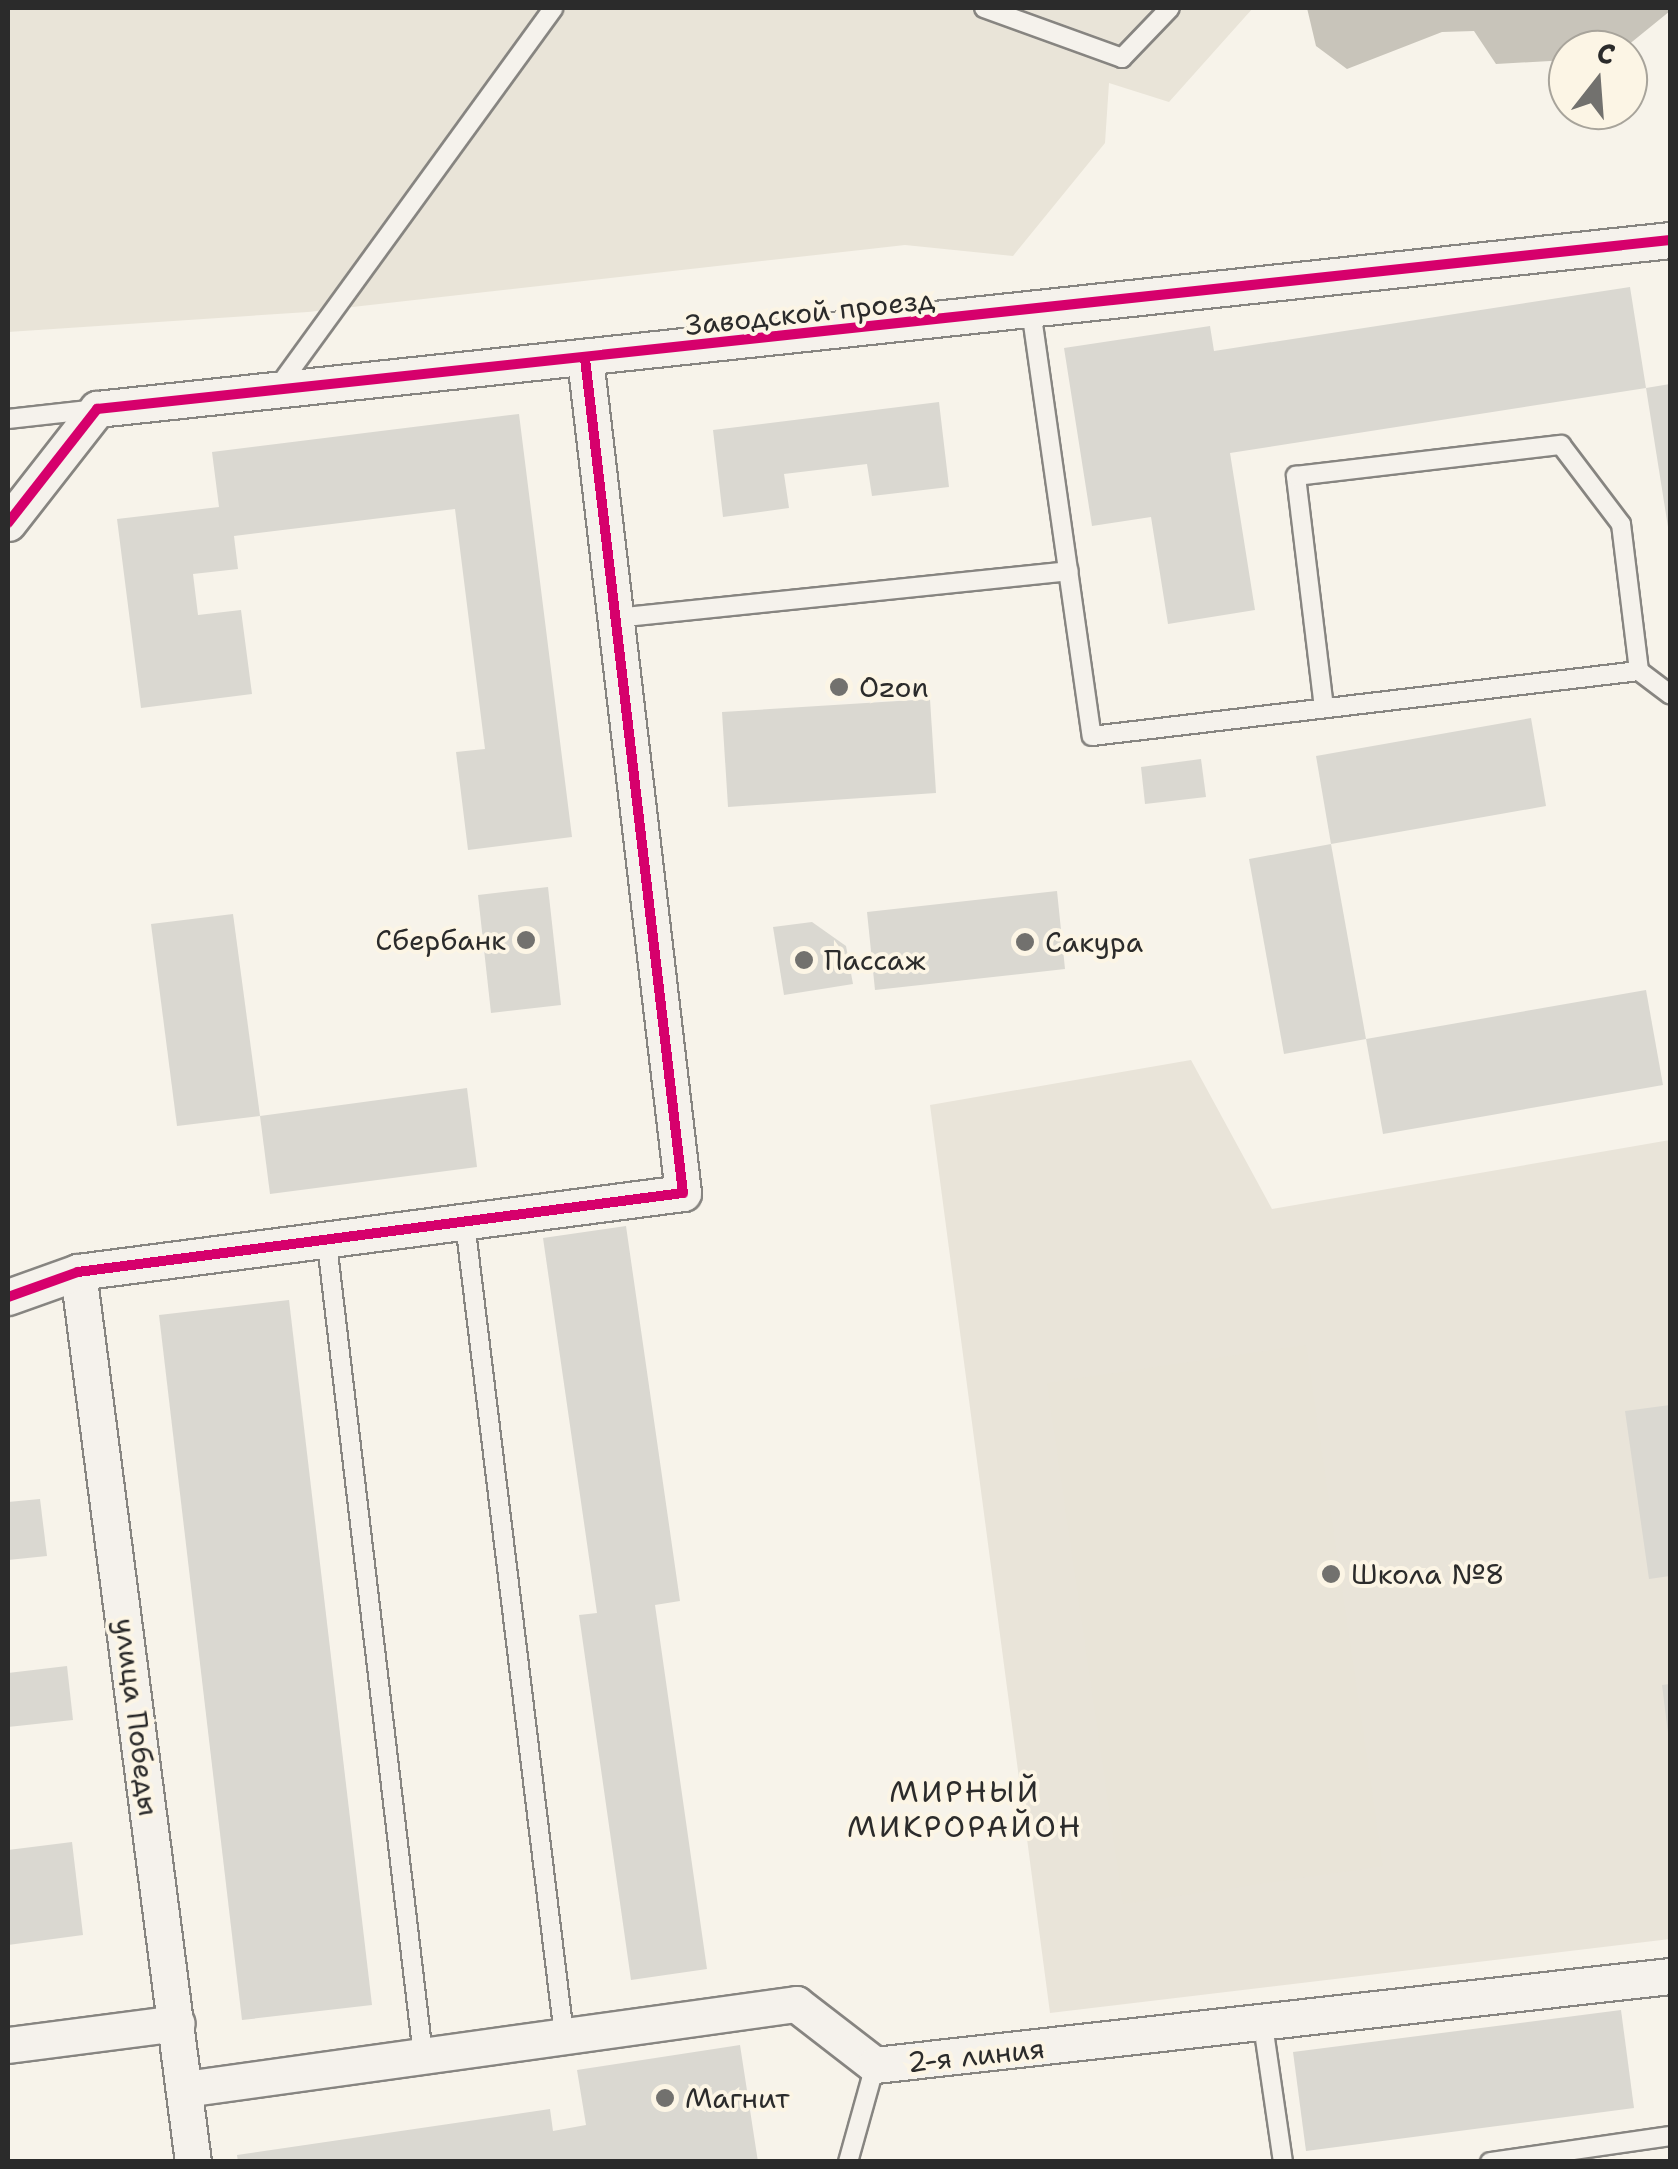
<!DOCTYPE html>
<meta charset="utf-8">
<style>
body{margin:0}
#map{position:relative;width:1678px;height:2169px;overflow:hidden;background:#f7f3ea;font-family:"Shantell Sans",sans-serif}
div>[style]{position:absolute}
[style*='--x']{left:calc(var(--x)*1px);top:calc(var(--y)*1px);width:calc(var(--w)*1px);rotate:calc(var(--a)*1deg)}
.built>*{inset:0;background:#e9e4d9}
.green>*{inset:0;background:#e9e4d8}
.water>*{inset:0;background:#c8c4ba}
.building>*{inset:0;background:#dad8d1}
.roads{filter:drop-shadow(2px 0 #878581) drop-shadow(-2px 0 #878581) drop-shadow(0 2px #878581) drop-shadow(0 -2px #878581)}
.lane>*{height:18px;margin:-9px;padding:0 9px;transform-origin:9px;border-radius:9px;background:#f5f2ec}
.street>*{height:35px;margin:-17.5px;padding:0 17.5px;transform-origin:17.5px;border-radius:17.5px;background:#f5f2ec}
.cycleway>*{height:10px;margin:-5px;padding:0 5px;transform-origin:5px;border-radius:5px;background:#d6006c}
.dots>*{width:28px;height:28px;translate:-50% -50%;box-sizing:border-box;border:5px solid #fcf5e5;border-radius:50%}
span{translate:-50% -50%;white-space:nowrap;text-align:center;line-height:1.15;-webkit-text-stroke:8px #fcf5e5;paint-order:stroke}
.street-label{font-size:28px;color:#2b2b2b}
.poi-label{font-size:28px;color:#2b2b2b}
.left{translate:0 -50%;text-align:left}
.right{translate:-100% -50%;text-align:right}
.neighbourhood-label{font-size:30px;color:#2b2b2b;letter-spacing:2.5px}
.frame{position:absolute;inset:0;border:10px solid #2b2b2b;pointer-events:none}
.north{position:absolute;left:1548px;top:30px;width:100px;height:100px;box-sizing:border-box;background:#fcf5e5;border:2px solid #a8a49b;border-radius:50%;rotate:17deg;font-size:28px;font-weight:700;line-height:40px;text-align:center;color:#2b2b2b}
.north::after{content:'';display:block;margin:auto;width:35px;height:45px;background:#72716e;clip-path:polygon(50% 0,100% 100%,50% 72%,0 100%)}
</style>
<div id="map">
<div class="built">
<div style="clip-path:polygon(1191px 1060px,1272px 1209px,1670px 1140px,1670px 1939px,1050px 2013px,930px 1105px)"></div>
</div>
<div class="green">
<div style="clip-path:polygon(8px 8px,1253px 8px,1169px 102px,1109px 83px,1105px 143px,1013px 256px,905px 245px,308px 312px,8px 332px)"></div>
<div style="clip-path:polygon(1306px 1345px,1383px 1866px,1123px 1904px,1047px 1383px)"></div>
</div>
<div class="water">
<div style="clip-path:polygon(1307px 8px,1670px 8px,1670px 11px,1622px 50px,1568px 50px,1568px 60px,1496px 64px,1474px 31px,1442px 32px,1347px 69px,1316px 46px)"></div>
</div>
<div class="building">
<div style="clip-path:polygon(1630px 287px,1646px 388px,1230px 453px,1255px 610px,1168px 624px,1151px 517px,1092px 526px,1064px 348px,1210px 326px,1214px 351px)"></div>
<div style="clip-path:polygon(1670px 384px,1670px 527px,1668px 527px,1646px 388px)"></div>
<div style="clip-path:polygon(939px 402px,949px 487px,872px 496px,867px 464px,784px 474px,789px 508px,723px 517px,713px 430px)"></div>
<div style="clip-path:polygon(519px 414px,572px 837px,468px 850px,456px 752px,485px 749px,455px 509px,234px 536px,238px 569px,193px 574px,198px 615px,241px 610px,252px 694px,141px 708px,117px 519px,219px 507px,212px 452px)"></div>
<div style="clip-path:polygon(930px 699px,936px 793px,728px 807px,722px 712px)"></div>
<div style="clip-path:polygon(1531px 718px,1546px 806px,1331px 844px,1316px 756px)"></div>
<div style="clip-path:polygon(1201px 759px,1206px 797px,1145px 804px,1141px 767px)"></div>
<div style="clip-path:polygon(1331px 844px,1366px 1039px,1284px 1054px,1249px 859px)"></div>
<div style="clip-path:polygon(548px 887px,561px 1005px,491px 1013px,478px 895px)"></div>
<div style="clip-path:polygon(1057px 891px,1065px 969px,875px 990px,867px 912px)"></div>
<div style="clip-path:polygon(233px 914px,260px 1116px,177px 1126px,151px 924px)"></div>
<div style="clip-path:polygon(812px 922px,846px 946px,853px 984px,784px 995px,773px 927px)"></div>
<div style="clip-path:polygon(1646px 990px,1663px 1085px,1383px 1134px,1366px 1039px)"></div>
<div style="clip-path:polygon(467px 1088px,477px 1167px,270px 1194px,260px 1116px)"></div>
<div style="clip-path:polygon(626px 1226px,680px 1601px,655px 1605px,707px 1969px,631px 1980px,579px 1615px,597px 1613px,543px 1238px)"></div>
<div style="clip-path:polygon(289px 1300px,372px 2005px,242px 2020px,159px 1315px)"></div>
<div style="clip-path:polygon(1670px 1405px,1670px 1576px,1649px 1579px,1625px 1411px)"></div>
<div style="clip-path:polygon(40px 1499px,47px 1556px,8px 1560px,8px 1502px)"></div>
<div style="clip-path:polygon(67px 1666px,73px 1720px,8px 1727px,8px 1673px)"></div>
<div style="clip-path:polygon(1670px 1684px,1670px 1733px,1668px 1733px,1662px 1685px)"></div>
<div style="clip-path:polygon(72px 1842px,83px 1935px,8px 1945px,8px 1850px)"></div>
<div style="clip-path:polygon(1621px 2010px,1634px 2108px,1306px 2151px,1293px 2052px)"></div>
<div style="clip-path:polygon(740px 2045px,758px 2162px,238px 2162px,237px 2155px,550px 2109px,553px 2131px,586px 2125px,577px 2070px)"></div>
</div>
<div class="roads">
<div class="lane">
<div style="--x:984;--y:8;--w:147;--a:19.9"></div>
<div style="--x:1122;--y:58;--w:69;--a:-46.2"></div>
<div style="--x:1031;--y:310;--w:430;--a:81.9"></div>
<div style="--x:1092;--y:736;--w:551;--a:-6.78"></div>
<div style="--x:276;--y:390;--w:472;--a:-54"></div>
<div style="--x:8;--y:419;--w:90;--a:-6.4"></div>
<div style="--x:615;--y:618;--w:456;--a:-5.9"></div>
<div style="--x:1324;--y:708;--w:234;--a:-96.9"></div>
<div style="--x:1296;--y:476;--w:267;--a:-6.7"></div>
<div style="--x:1561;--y:445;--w:99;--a:52.8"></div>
<div style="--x:1621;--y:524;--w:148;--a:83"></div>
<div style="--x:1639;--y:671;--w:39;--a:37"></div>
<div style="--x:465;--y:1223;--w:818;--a:83.05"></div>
<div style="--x:327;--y:1244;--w:817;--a:83.25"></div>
<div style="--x:1263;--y:2025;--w:138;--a:81.7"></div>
<div style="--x:848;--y:2162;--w:101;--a:-74.4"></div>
<div style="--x:1490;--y:2162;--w:182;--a:-8.2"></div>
</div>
<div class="street">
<div style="--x:8;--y:523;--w:145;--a:-52"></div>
<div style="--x:97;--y:409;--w:1582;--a:-6.13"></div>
<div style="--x:78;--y:1272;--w:897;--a:82.64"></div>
<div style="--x:8;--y:1297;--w:74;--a:-19.7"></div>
<div style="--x:78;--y:1272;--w:610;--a:-7.44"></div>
<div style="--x:683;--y:1193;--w:840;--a:-96.7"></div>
<div style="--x:8;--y:2045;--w:170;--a:-7.4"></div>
<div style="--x:185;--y:2089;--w:617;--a:-7.92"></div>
<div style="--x:796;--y:2004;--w:100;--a:37.7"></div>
<div style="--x:875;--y:2065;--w:800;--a:-6.39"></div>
</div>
</div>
<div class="cycleway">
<div style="--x:8;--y:523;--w:145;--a:-52"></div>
<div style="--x:97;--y:409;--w:1582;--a:-6.13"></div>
<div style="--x:8;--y:1297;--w:74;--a:-19.7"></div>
<div style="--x:78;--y:1272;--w:610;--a:-7.44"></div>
<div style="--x:683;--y:1193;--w:840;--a:-96.7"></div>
</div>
<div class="dots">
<div style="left:839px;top:687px;background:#72716e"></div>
<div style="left:526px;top:940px;background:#72716e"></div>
<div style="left:1025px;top:942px;background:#72716e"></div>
<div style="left:804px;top:960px;background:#72716e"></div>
<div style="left:1331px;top:1574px;background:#72716e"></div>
<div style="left:665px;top:2098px;background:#72716e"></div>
</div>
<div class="street-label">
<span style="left:810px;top:312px;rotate:-6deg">Заводской проезд</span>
<span style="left:137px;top:1717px;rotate:83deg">улица Победы</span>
<span style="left:976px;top:2055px;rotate:-6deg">2-я линия</span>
</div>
<div class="poi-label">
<span class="left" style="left:859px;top:687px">Ozon</span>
<span class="right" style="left:506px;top:940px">Сбербанк</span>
<span class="left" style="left:1045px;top:942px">Сакура</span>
<span class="left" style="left:824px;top:960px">Пассаж</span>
<span class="left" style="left:1351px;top:1574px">Школа №8</span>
<span class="left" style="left:685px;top:2098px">Магнит</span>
</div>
<div class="neighbourhood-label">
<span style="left:965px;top:1809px">МИРНЫЙ<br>МИКРОРАЙОН</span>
</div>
<div class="frame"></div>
<div class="north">С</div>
</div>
